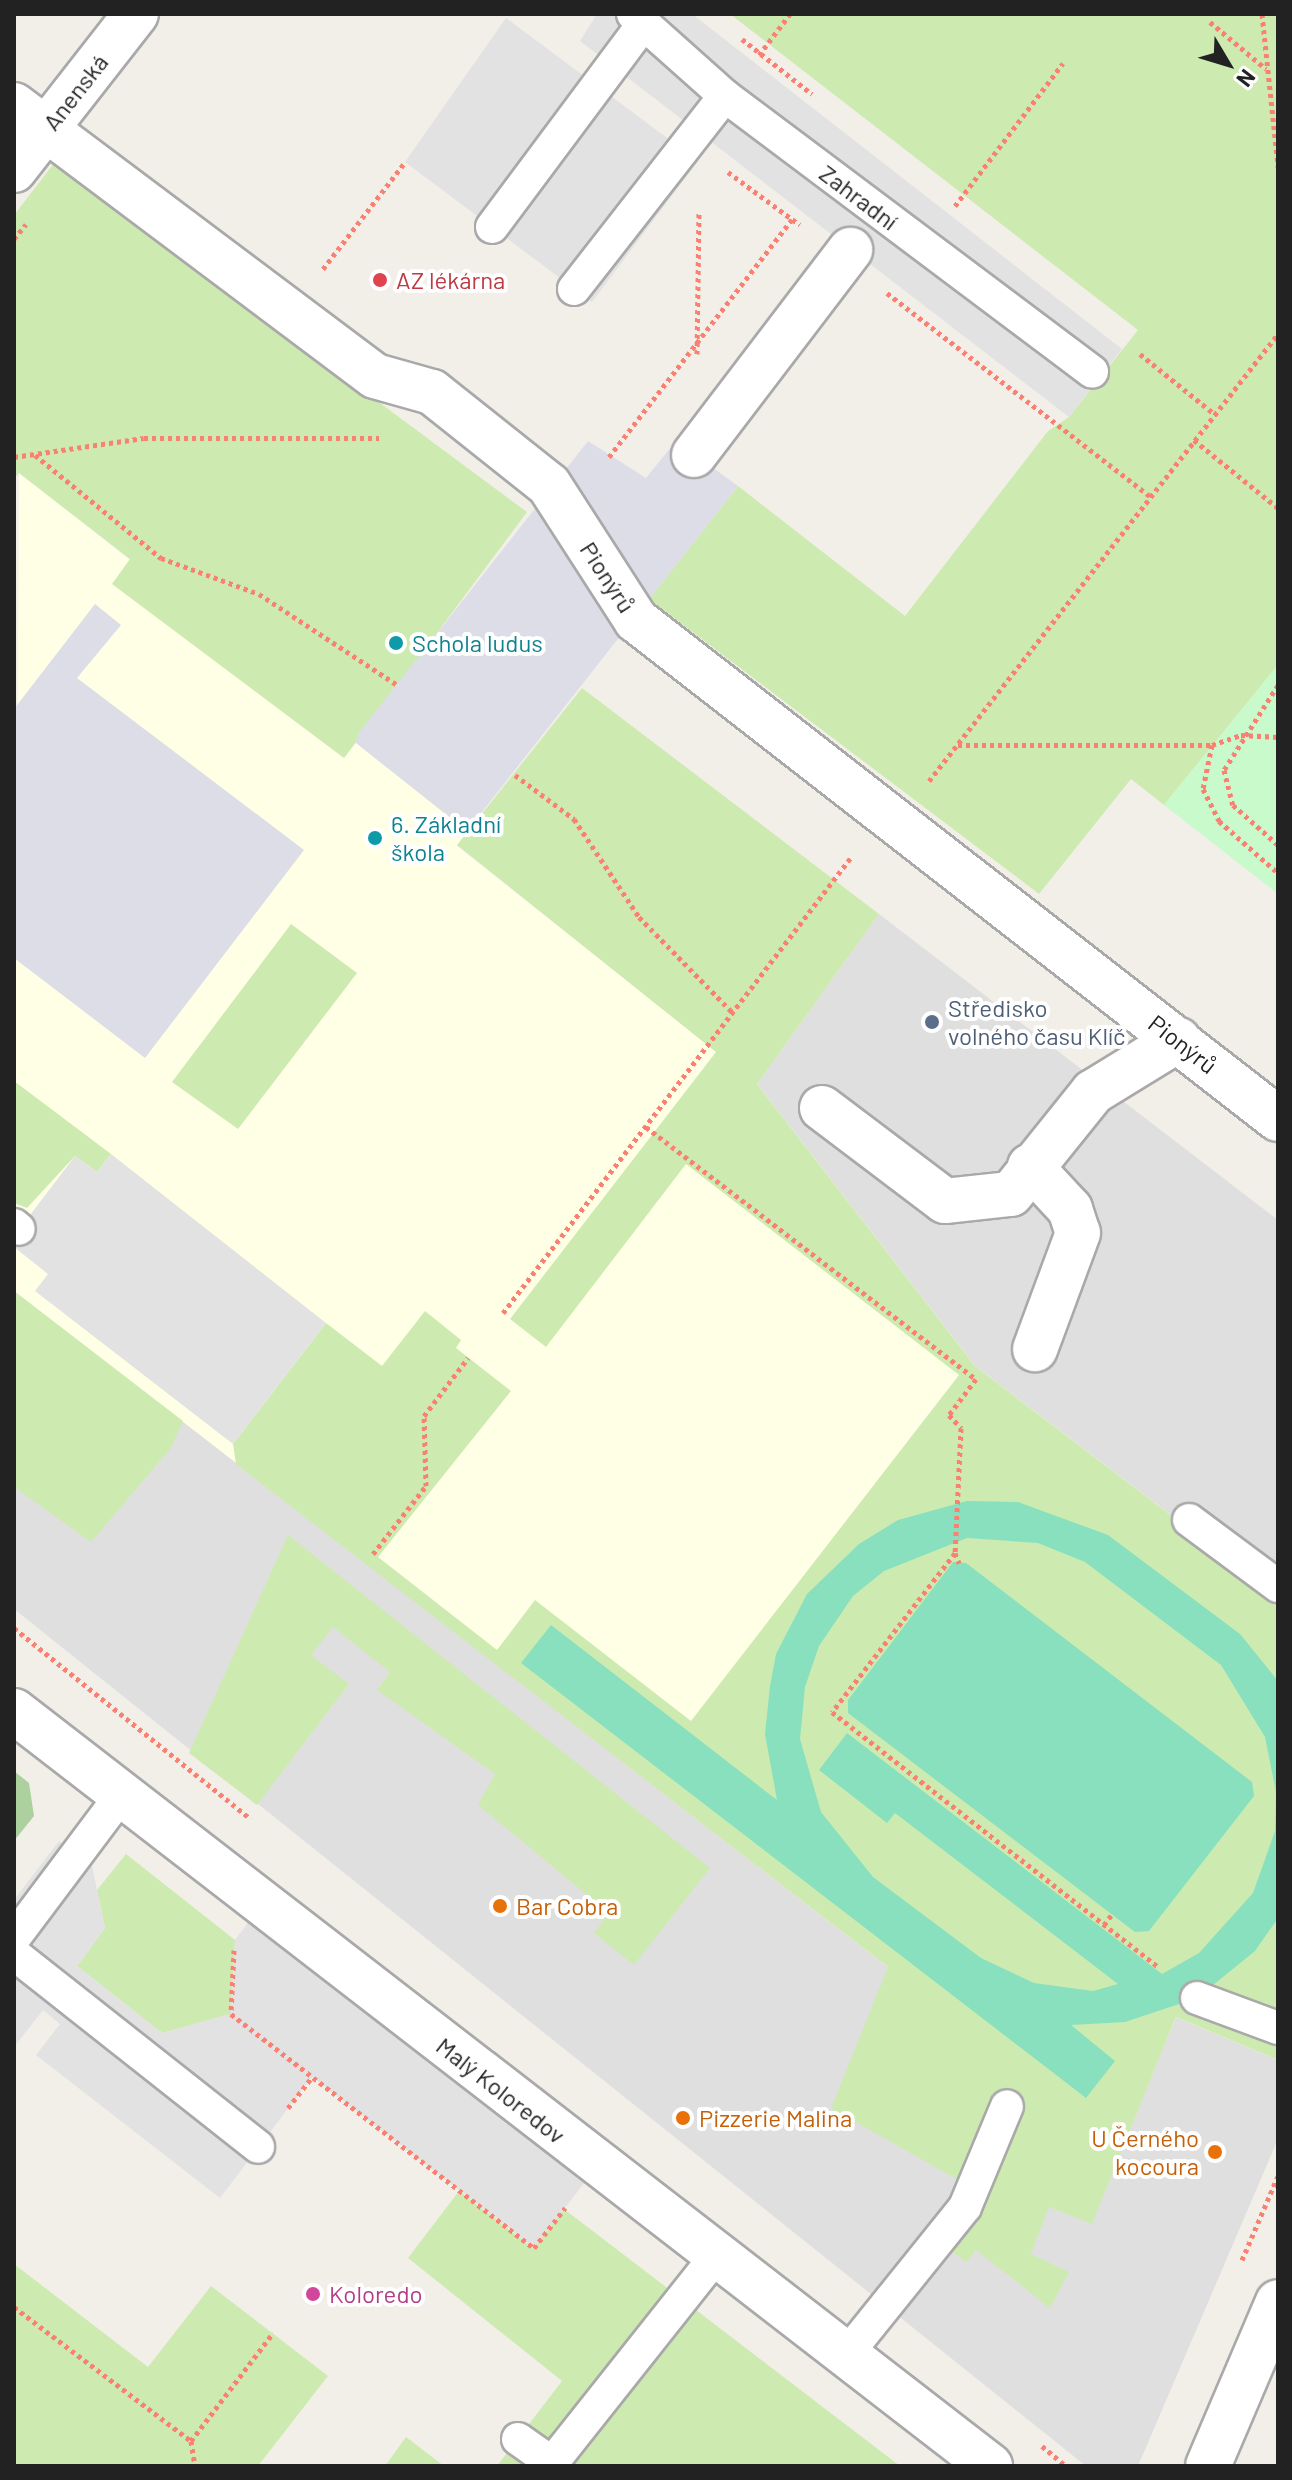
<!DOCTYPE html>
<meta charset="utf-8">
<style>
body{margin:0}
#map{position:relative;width:1292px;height:2480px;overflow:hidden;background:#f2efe9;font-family:Barlow,sans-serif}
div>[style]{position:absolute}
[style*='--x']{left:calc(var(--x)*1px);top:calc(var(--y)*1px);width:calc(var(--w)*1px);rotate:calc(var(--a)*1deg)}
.residential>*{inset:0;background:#e0dfdf}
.education>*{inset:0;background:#ffffe5}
.grass>*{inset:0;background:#cdebb0}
.forest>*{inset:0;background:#add19e}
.park>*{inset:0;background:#c8facc}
.pitch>*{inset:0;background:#88e0be}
.parking>*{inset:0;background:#e2e2e2}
.plaza>*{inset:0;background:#dddde8}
.path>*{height:5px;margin-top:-2.5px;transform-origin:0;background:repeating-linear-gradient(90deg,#fa8072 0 4px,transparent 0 8px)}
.roads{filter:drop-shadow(2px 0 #a9a9a9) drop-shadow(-2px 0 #a9a9a9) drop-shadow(0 2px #a9a9a9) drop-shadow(0 -2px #a9a9a9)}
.lane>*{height:32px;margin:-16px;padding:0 16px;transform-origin:16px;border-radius:16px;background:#fff}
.street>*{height:44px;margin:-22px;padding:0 22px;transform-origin:22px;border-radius:22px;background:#fff}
.dots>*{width:22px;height:22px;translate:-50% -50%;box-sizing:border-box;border:4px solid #fff;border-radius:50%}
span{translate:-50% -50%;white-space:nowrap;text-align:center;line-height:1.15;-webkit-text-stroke:8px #fff;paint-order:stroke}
.street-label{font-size:24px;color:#222}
.health-label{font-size:24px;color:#be3a42}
.left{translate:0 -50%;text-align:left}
.culture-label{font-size:24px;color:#0d838f}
.service-label{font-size:24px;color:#4e5e75}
.food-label{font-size:24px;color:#c56008}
.right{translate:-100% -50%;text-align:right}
.hotel-label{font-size:24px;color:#b23c85}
.frame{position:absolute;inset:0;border:16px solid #222;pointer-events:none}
.north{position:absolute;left:1188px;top:24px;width:80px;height:80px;-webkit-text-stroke:6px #fff;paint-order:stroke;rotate:128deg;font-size:22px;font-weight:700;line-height:32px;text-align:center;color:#222}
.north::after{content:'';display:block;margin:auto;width:28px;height:36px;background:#222;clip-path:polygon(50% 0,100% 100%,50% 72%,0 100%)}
</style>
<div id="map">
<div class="residential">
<div style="clip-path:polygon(879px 914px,1278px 1220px,1278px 1597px,975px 1366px,757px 1084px)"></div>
<div style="clip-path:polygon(14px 1291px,1121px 2147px,1176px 2017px,1278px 2060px,1278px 2139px,1138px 2466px,1086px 2466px,14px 1609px)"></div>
</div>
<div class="education">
<div style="clip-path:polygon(19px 473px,130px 560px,113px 584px,344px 758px,356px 743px,467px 831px,457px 846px,757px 1084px,975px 1366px,1278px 1597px,1278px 2060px,1176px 2017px,1122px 2148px,14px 1291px)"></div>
</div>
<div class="grass">
<div style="clip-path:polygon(730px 14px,1278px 14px,1278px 665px,1164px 805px,1131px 779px,1039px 894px,649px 599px,738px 486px,905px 616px,1048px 431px,1069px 417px,1138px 330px)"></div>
<div style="clip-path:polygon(55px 162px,527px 512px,344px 758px,112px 584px,130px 559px,19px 473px,14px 479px,14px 215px)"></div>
<div style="clip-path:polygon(582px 688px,879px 914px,757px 1084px,975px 1366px,1278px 1597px,1278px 2060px,1176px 2017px,1092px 2224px,1049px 2207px,1031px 2254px,1069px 2272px,1050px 2308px,976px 2250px,966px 2262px,944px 2245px,960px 2181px,831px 2108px,888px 1967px,236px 1464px,233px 1444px,326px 1323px,382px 1366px,425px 1311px,461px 1340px,456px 1348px,511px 1391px,378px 1557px,497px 1650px,535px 1600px,691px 1721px,959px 1375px,686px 1164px,546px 1347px,510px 1319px,716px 1052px,457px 845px)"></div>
<div style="clip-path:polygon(291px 924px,357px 973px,238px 1129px,172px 1082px)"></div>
<div style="clip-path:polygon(14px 1081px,111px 1154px,97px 1172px,75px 1156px,27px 1208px,14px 1203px)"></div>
<div style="clip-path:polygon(14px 1291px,183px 1421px,171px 1448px,91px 1542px,14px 1487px)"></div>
<div style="clip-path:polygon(288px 1535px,710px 1868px,634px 1965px,594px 1933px,609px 1913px,478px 1805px,495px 1774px,377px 1690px,390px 1672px,333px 1627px,311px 1655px,349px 1684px,257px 1805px,189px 1753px)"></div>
<div style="clip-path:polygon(126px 1854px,235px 1940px,231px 2014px,162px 2033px,77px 1966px,105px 1928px,97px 1890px)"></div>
<div style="clip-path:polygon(459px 2191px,533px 2248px,564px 2209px,900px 2466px,497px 2466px,562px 2381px,408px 2258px)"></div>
<div style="clip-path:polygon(14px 2264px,148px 2367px,211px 2286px,328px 2376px,258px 2466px,14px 2466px)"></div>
<div style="clip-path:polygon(406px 2437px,444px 2466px,385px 2466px)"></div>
</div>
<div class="forest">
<div style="clip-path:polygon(14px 1771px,29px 1783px,34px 1816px,14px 1841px)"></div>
</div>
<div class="park">
<div style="clip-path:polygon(1278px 665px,1278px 894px,1164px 805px)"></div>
</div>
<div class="pitch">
<div style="clip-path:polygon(evenodd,967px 1501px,1018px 1502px,1108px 1535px,1240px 1634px,1278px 1681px,1278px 1918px,1255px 1951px,1197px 1998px,1125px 2022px,1071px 2025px,1115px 2061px,1086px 2098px,521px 1663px,551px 1625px,777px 1800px,765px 1734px,770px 1686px,776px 1654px,807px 1594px,859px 1544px,898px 1520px,967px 1501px,967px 1538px,1038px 1543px,1085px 1562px,1221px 1665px,1265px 1737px,1276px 1792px,1275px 1831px,1253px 1893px,1199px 1953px,1162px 1974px,847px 1733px,819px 1770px,887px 1823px,895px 1813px,1118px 1984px,1093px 1991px,1034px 1983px,981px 1958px,873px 1877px,821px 1812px,800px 1739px,805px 1687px,819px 1646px,853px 1596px,884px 1571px,967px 1538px)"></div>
<div style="clip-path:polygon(953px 1562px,966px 1563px,1252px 1782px,1254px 1796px,1149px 1931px,1135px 1932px,848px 1713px,848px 1700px)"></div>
</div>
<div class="parking">
<div style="clip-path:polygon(597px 14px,692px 14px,1122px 349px,1069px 417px,580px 41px)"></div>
<div style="clip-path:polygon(506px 18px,698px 161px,592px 302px,405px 162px)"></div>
<div style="clip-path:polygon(111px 1154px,326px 1323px,233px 1444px,35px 1291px,48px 1274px,14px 1247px,14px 1236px,75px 1156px,97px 1172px)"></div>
<div style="clip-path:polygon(59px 1841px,92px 1866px,105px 1928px,77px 1966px,162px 2033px,230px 2014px,235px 1940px,261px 1905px,598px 2165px,534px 2248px,312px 2077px,220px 2198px,36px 2055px,60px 2024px,43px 2010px,14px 2047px,14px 1900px)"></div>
</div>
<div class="plaza">
<div style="clip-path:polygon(588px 441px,646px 478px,676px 441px,738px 486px,467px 831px,356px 743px,358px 734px)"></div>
<div style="clip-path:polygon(95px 604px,121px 625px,77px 678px,304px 850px,145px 1058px,14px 958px,14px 709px)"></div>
</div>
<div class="path">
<div style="--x:1262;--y:14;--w:154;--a:84"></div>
<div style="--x:1210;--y:22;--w:73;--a:40"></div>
<div style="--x:742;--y:39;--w:89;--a:38.2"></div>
<div style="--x:759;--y:55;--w:51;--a:-52.9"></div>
<div style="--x:728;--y:172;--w:89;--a:36.4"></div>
<div style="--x:955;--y:206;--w:179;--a:-52.9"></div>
<div style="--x:14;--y:239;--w:19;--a:-51"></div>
<div style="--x:323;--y:269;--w:135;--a:-52.5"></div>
<div style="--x:887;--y:293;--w:332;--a:37.7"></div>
<div style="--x:697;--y:354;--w:141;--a:-89.2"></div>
<div style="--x:1140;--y:354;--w:94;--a:38.9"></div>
<div style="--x:1194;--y:440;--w:108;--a:39"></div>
<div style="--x:35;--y:455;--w:163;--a:39.3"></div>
<div style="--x:161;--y:558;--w:104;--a:20.2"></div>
<div style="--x:259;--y:594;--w:164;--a:33.3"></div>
<div style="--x:14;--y:457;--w:131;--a:-8.3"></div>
<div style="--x:144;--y:438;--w:235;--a:0"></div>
<div style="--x:609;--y:457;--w:300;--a:-52.4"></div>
<div style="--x:1278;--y:685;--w:101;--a:122.4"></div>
<div style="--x:1224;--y:770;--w:36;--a:76"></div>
<div style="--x:1233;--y:805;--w:60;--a:41.6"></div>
<div style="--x:958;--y:745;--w:254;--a:0"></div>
<div style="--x:1212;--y:745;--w:31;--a:-19"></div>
<div style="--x:1241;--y:735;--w:37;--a:3"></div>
<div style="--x:1212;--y:745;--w:45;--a:101.6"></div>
<div style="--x:1203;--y:789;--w:36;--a:63"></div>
<div style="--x:1219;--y:821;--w:79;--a:41.4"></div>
<div style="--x:515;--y:775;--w:74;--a:36.7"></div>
<div style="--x:574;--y:819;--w:118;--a:56.4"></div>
<div style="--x:639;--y:917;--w:133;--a:45.6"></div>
<div style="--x:929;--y:781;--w:567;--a:-52.02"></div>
<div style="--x:646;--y:1127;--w:415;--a:37.4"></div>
<div style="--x:976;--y:1379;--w:45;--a:126.9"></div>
<div style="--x:949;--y:1415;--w:18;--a:47"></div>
<div style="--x:961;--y:1428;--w:125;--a:92.7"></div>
<div style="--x:955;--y:1553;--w:201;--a:127.7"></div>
<div style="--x:832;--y:1712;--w:414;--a:38"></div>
<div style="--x:503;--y:1313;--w:575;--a:-52.63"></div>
<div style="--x:955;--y:1553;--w:11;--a:68"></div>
<div style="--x:373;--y:1554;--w:86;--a:-52.1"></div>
<div style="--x:426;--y:1486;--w:70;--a:-91.6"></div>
<div style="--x:424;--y:1416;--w:73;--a:-52.8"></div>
<div style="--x:14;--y:1628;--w:304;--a:38.9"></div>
<div style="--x:1104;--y:1925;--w:14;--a:-54"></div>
<div style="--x:234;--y:1950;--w:64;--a:92.7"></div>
<div style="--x:231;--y:2014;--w:383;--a:37.7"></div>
<div style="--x:534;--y:2248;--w:51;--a:-52.2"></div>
<div style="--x:288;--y:2108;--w:39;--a:-52"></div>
<div style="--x:1242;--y:2260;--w:91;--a:-66.8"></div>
<div style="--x:14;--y:2307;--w:222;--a:37.1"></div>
<div style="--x:191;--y:2441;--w:136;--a:-52.8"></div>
<div style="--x:191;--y:2441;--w:25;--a:81"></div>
<div style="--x:1042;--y:2446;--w:31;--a:40"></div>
</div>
<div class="roads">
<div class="lane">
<div style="--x:633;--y:14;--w:123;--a:41.7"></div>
<div style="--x:725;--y:96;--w:459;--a:36.9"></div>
<div style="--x:492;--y:227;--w:249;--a:-53.3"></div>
<div style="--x:574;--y:289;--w:245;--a:-52"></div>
<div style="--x:14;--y:1225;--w:6;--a:39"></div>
<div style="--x:1189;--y:1520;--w:111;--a:36.6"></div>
<div style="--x:14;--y:1938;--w:176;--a:-53.1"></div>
<div style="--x:14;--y:1954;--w:311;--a:38.3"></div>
<div style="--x:1197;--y:1998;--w:86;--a:20.3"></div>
<div style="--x:846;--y:2355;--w:190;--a:-51.2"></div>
<div style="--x:965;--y:2207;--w:109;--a:-67.4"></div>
<div style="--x:518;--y:2439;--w:42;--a:35.2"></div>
<div style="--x:552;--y:2463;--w:264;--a:-51.6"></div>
</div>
<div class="street">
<div style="--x:14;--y:105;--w:451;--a:36.9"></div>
<div style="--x:375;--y:376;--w:59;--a:15.7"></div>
<div style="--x:432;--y:392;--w:149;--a:38.5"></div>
<div style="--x:549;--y:485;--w:161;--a:57.2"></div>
<div style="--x:636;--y:620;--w:813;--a:37.86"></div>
<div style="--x:14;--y:170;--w:198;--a:-52"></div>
<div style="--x:694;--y:455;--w:258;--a:-52.7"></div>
<div style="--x:822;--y:1108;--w:154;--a:37.1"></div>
<div style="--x:945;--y:1201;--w:66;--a:-6.1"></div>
<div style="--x:1011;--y:1194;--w:131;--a:-51.2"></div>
<div style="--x:1093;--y:1092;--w:100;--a:-31.5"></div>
<div style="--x:1030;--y:1166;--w:59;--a:47.1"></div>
<div style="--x:1070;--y:1209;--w:25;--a:72"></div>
<div style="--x:1078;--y:1233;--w:124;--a:110.3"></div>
<div style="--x:14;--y:1711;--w:1234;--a:37.72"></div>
<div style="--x:1208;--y:2466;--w:178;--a:-66.9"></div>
</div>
</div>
<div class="dots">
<div style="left:380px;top:280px;background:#e0444e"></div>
<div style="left:396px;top:643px;background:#0f9aa8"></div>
<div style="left:375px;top:838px;background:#0f9aa8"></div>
<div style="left:932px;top:1022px;background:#5c6f8a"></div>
<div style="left:500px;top:1906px;background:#e8710a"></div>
<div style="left:683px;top:2118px;background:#e8710a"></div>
<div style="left:1215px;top:2152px;background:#e8710a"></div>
<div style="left:313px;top:2294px;background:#d1479c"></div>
</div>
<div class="street-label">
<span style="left:75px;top:92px;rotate:-52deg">Anenská</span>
<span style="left:859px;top:197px;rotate:37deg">Zahradní</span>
<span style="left:608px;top:577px;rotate:57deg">Pionýrů</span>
<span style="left:1183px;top:1044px;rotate:38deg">Pionýrů</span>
<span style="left:501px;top:2090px;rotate:38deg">Malý Koloredov</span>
</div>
<div class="health-label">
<span class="left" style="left:396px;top:280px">AZ lékárna</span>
</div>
<div class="culture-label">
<span class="left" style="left:412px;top:643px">Schola ludus</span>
<span class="left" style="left:391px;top:838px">6. Základní<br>škola</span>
</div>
<div class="service-label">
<span class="left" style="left:948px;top:1022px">Středisko<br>volného času Klíč</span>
</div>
<div class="food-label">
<span class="left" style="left:516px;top:1906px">Bar Cobra</span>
<span class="left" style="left:699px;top:2118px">Pizzerie Malina</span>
<span class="right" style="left:1199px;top:2152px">U Černého<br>kocoura</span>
</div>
<div class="hotel-label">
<span class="left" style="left:329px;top:2294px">Koloredo</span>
</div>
<div class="frame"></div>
<div class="north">N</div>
</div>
